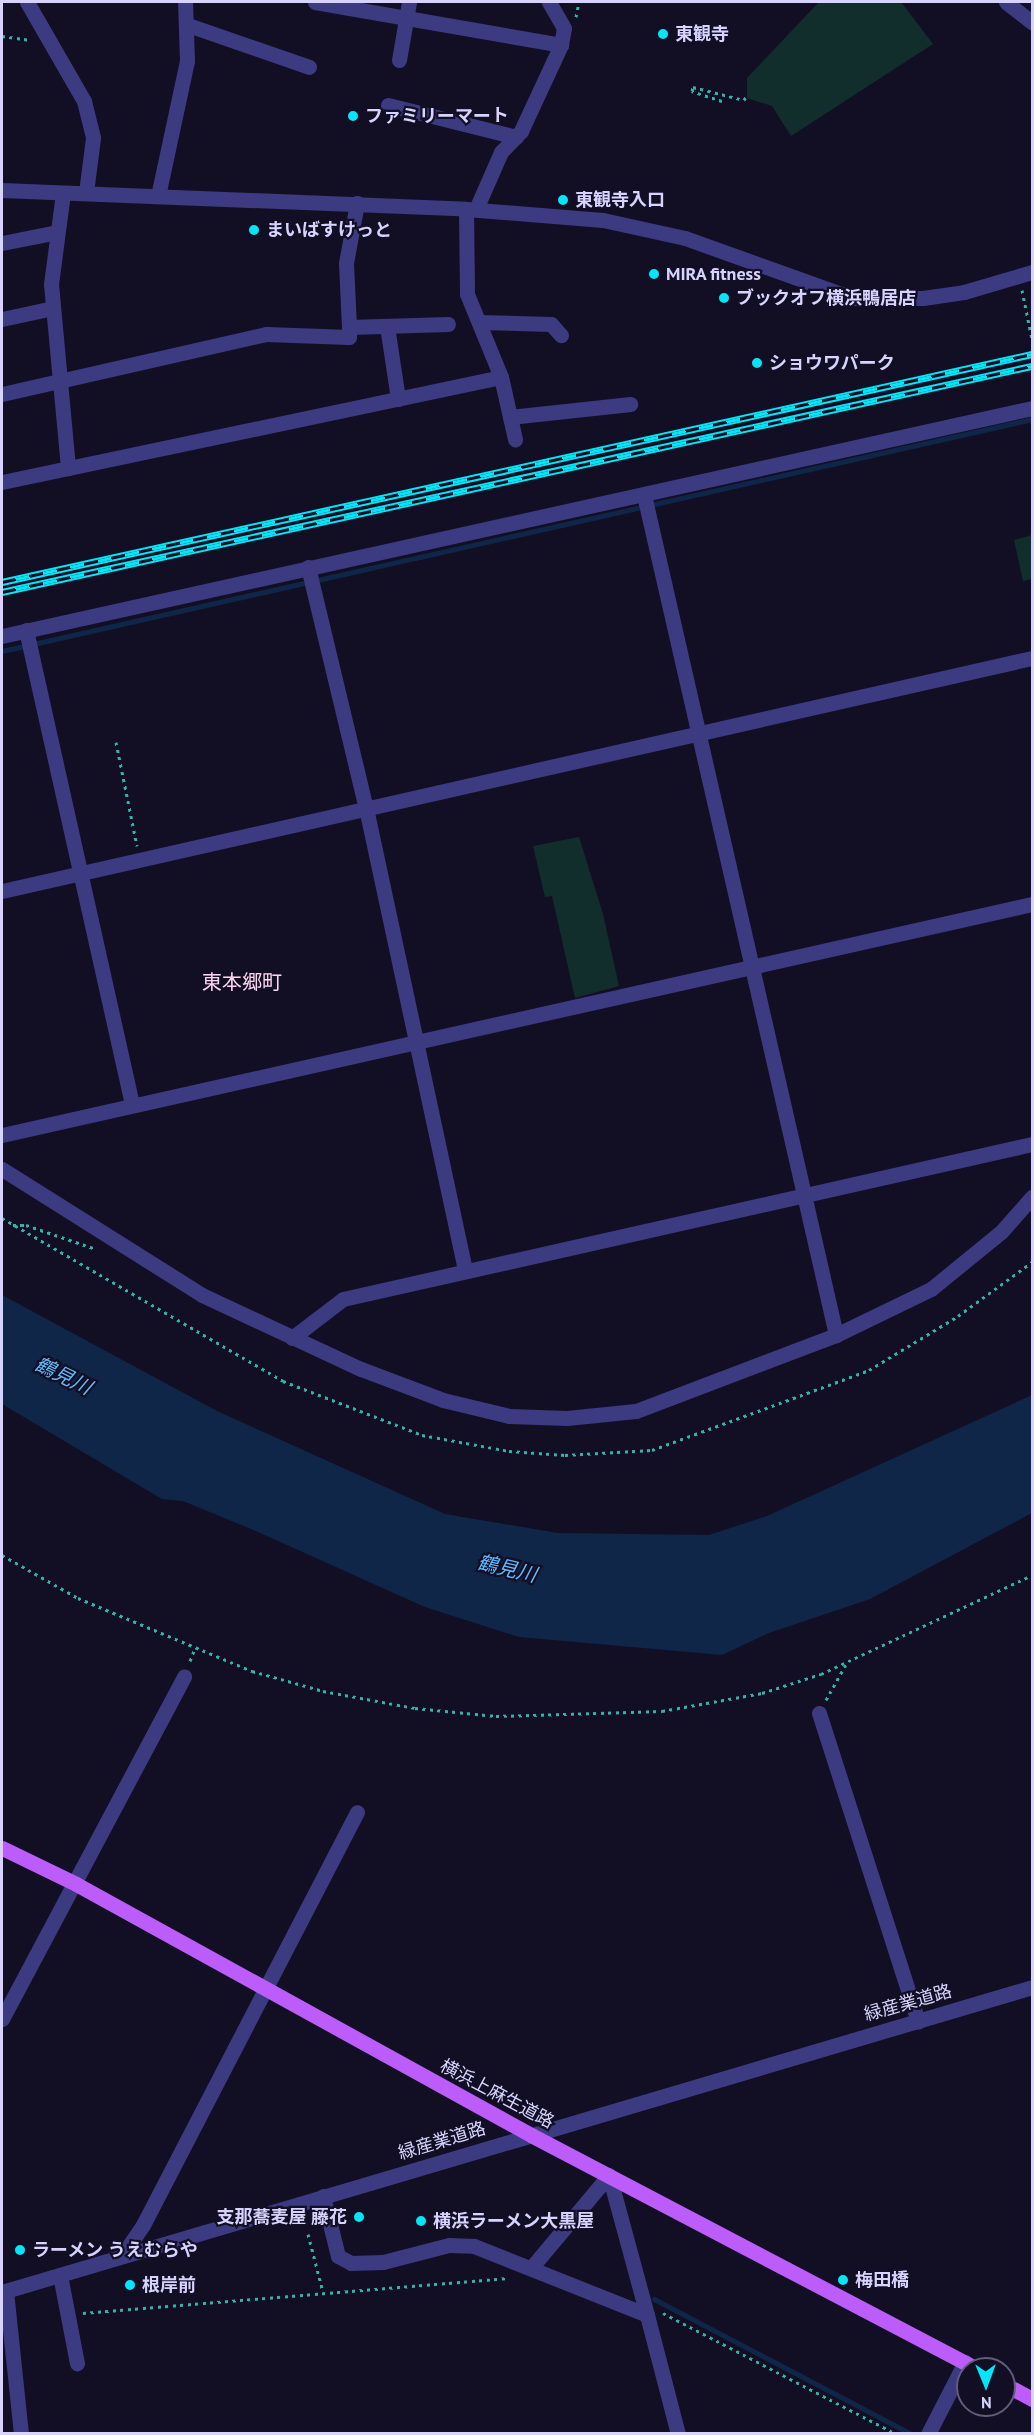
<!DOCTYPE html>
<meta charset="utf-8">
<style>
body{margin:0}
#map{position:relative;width:1034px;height:2435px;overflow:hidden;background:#120f24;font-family:"PT Sans","Noto Sans JP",sans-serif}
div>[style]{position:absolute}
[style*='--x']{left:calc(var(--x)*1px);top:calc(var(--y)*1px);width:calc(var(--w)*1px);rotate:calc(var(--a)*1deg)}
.green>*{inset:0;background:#122e2c}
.water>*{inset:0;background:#0f2648}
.stream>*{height:5px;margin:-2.5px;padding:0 2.5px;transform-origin:2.5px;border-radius:2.5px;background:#0f2648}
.path>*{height:3px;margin-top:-1.5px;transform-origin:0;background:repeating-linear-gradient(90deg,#32b3a9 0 3px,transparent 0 7.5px)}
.minor>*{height:15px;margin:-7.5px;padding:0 7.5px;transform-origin:7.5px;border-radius:7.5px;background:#3c3b82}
.major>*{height:15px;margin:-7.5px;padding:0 7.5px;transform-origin:7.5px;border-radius:7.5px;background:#bc5cfb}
.rail>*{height:7px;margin-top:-3.5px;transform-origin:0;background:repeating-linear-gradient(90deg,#120f24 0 14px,#06e4f7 0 28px);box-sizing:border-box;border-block:2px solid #06e4f7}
.dots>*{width:16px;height:16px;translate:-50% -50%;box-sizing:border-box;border:3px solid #120f24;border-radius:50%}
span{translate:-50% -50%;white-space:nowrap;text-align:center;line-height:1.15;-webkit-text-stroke:4.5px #120f24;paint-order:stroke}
.poi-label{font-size:18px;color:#d7d3fe;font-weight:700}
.left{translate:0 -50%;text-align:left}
.right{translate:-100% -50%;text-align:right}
.street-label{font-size:18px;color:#d7d3fe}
.neighbourhood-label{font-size:20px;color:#fed5f0}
.water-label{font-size:20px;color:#63b8fc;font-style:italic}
.frame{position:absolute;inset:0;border:3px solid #d7d3fe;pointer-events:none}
.north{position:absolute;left:956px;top:2357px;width:60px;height:60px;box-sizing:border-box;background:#120f24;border:2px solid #615d7b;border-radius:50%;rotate:179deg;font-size:16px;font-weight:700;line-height:24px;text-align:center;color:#d7d3fe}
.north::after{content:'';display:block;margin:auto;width:21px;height:27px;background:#06e4f7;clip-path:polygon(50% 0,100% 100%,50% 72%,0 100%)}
</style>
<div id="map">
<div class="green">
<div style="clip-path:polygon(819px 2px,901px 2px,933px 44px,791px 136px,772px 106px,747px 98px,747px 78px)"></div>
<div style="clip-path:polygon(1032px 535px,1032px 579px,1023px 581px,1014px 540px)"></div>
<div style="clip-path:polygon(579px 837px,603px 914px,619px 986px,575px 998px,552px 896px,545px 897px,533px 846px)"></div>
</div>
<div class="water">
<div style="clip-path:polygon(2px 1295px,217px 1411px,445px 1514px,558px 1533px,709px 1535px,767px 1516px,1032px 1395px,1032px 1513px,870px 1599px,769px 1633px,722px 1655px,519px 1637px,425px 1607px,251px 1529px,183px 1501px,162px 1499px,2px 1404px)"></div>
</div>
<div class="stream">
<div style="--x:2;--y:651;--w:1056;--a:-12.69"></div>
<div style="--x:654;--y:2299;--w:290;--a:27.7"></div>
</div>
<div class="path">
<div style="--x:576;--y:17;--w:15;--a:-79"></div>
<div style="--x:2;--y:36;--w:27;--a:8"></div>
<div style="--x:722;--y:101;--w:32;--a:-162"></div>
<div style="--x:692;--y:91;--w:4;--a:-76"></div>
<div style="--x:693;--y:87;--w:53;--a:14.3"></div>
<div style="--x:744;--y:100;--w:6;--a:-59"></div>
<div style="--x:1022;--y:290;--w:50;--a:78.5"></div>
<div style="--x:116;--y:742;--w:106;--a:78.6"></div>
<div style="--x:2;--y:1218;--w:325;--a:30.1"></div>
<div style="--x:283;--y:1381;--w:149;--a:21.2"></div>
<div style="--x:422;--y:1435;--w:88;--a:10.4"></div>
<div style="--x:509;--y:1451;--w:56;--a:4.1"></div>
<div style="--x:565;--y:1455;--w:87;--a:-3.3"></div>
<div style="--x:652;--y:1450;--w:231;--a:-20.2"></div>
<div style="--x:869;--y:1370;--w:104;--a:-31.2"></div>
<div style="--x:958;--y:1316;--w:92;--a:-36.1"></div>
<div style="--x:13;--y:1225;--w:13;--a:0"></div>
<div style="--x:26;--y:1225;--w:74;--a:18.9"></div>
<div style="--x:2;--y:1555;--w:87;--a:29.5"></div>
<div style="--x:78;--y:1598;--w:189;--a:22.8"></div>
<div style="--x:252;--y:1671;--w:74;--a:15.7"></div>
<div style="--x:323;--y:1691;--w:94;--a:10.5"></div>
<div style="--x:415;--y:1708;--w:81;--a:5.6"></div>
<div style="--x:496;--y:1716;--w:166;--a:-1.7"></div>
<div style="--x:662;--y:1711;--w:102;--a:-10.2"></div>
<div style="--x:762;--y:1693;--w:62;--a:-17.9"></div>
<div style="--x:821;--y:1674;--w:233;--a:-25.1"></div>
<div style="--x:190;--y:1661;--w:14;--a:-69"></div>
<div style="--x:826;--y:1700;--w:41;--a:-60.9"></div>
<div style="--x:308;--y:2234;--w:60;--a:75.5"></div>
<div style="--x:83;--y:2313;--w:424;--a:-4.7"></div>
<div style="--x:663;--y:2313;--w:263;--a:27.4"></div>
</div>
<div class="minor">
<div style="--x:27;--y:2;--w:114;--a:60.1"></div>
<div style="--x:84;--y:101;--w:38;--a:76"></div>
<div style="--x:93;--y:138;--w:55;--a:97.3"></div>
<div style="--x:315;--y:2;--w:250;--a:9.9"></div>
<div style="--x:1006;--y:2;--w:33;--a:38"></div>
<div style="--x:188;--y:25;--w:128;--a:19.1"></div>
<div style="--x:399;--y:60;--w:59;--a:-80.2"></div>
<div style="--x:388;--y:105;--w:132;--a:14"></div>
<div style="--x:2;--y:190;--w:464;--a:2.3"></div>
<div style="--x:466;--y:209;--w:137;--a:4.6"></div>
<div style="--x:603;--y:220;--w:84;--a:12.4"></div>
<div style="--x:685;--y:238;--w:178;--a:19.7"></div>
<div style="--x:853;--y:298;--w:70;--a:0"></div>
<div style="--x:923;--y:298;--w:41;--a:-8.3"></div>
<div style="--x:964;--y:292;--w:71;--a:-16.4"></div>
<div style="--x:63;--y:193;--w:92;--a:97.5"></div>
<div style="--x:51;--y:284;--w:185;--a:84.7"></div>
<div style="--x:158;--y:196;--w:138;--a:-77.9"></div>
<div style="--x:187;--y:61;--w:59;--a:-91.9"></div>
<div style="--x:357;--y:203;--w:61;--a:100.4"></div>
<div style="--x:346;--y:263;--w:64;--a:87.3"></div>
<div style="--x:349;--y:327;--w:99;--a:-1.7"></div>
<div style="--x:466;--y:209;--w:85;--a:89.3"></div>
<div style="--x:467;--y:294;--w:90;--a:67.7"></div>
<div style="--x:501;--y:377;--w:64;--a:77.3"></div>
<div style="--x:476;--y:209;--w:62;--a:-66.3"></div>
<div style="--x:501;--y:152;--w:29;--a:-46"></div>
<div style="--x:521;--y:131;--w:95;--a:-65.1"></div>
<div style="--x:561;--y:45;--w:17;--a:-80"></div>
<div style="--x:564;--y:28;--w:30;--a:-120"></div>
<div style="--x:2;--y:243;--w:56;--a:-11.3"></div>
<div style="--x:2;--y:319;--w:52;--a:-12.2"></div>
<div style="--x:479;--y:322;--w:72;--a:1.6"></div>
<div style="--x:551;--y:324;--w:15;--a:48"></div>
<div style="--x:387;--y:326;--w:74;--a:81.4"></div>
<div style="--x:2;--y:394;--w:271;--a:-12.8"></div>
<div style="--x:266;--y:334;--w:83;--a:2.1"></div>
<div style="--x:349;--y:337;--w:10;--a:-90"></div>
<div style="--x:510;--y:417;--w:121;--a:-6.2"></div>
<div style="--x:2;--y:482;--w:510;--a:-11.88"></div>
<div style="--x:644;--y:495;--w:862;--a:77.12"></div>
<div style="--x:308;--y:567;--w:248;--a:76.5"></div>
<div style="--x:366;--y:808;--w:472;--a:77.9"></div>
<div style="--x:26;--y:630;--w:486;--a:77.4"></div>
<div style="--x:2;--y:636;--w:1055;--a:-12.48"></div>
<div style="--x:2;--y:891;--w:1056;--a:-12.75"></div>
<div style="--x:2;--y:1135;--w:1056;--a:-12.64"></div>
<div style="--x:2;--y:1169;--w:236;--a:32.2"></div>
<div style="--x:202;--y:1295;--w:175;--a:25"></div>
<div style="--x:361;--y:1369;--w:88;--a:20.7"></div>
<div style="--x:443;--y:1400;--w:68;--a:13.6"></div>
<div style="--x:509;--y:1416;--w:58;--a:2"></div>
<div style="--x:567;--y:1418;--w:69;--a:-5.8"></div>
<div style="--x:636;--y:1411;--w:214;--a:-20.8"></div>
<div style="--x:836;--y:1335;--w:106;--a:-25.8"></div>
<div style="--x:931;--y:1289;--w:90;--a:-39.2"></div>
<div style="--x:1001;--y:1232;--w:47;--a:-48.5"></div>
<div style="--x:292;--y:1338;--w:64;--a:-37.4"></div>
<div style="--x:343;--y:1299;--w:706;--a:-12.68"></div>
<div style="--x:819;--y:1713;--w:324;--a:72.2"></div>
<div style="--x:2;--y:2019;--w:388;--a:-62"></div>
<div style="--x:609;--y:2175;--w:145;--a:74.8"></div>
<div style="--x:323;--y:2196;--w:62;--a:76"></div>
<div style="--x:338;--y:2256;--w:15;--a:28"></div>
<div style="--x:351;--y:2263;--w:32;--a:-2"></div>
<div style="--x:383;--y:2262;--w:68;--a:-14.4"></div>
<div style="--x:449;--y:2245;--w:25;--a:2"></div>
<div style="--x:474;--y:2246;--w:186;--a:21.7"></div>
<div style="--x:647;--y:2315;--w:123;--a:75.4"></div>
<div style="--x:122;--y:2256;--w:37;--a:-56"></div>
<div style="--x:143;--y:2225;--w:465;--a:-62.6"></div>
<div style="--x:531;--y:2268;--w:121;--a:-50"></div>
<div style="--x:60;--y:2275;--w:90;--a:79.1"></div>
<div style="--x:6;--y:2291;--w:144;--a:84"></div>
<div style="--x:2;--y:2292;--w:1074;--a:-16.49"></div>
<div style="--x:928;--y:2434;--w:81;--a:-62.8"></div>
</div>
<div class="major">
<div style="--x:2;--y:1848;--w:82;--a:25.9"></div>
<div style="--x:76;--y:1884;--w:520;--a:28.88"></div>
<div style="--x:531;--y:2135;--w:504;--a:27.68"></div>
<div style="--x:1004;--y:2384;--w:32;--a:28"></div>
</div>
<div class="rail">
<div style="--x:2;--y:582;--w:1055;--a:-12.48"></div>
<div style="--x:2;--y:592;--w:1055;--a:-12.38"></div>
</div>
<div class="dots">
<div style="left:663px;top:34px;background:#06e4f7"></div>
<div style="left:353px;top:116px;background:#06e4f7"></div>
<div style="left:563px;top:200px;background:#06e4f7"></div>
<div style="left:254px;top:230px;background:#06e4f7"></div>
<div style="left:654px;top:274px;background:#06e4f7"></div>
<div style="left:724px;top:298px;background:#06e4f7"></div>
<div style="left:757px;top:363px;background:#06e4f7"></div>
<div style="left:359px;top:2217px;background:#06e4f7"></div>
<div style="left:421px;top:2221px;background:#06e4f7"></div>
<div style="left:20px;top:2250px;background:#06e4f7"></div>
<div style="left:843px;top:2280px;background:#06e4f7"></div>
<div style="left:130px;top:2285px;background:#06e4f7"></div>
</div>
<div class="poi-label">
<span class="left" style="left:675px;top:34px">東観寺</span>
<span class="left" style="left:365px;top:116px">ファミリーマート</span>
<span class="left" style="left:575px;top:200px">東観寺入口</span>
<span class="left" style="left:266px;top:230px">まいばすけっと</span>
<span class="left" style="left:666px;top:274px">MIRA fitness</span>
<span class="left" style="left:736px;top:298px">ブックオフ横浜鴨居店</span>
<span class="left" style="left:769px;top:363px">ショウワパーク</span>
<span class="right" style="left:347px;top:2217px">支那蕎麦屋 藤花</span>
<span class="left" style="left:433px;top:2221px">横浜ラーメン大黒屋</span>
<span class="left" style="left:32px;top:2250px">ラーメン うえむらや</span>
<span class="left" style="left:855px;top:2280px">梅田橋</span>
<span class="left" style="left:142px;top:2285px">根岸前</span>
</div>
<div class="street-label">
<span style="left:908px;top:2003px;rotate:-16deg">緑産業道路</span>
<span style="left:497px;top:2094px;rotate:28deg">横浜上麻生道路</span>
<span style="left:442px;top:2141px;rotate:-17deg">緑産業道路</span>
</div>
<div class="neighbourhood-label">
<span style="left:242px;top:982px">東本郷町</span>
</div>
<div class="water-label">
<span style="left:63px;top:1376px;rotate:26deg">鶴見川</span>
<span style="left:507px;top:1569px;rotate:13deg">鶴見川</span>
</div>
<div class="frame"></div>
<div class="north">N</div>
</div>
